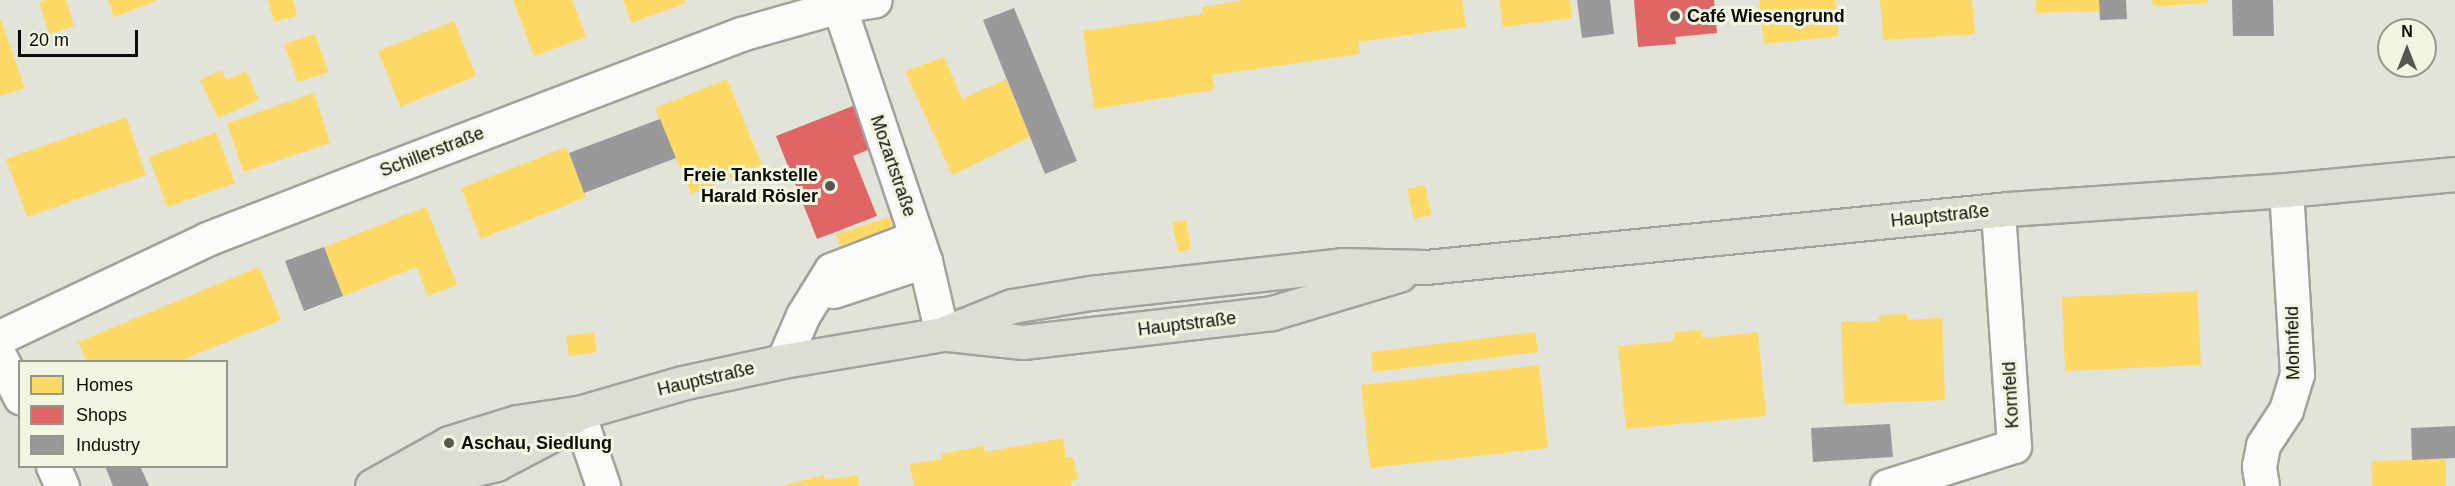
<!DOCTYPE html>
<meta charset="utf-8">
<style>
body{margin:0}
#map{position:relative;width:2455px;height:486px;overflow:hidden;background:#e2e4d9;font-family:Arial,sans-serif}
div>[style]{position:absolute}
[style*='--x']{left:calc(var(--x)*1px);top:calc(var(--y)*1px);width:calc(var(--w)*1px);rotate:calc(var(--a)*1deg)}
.homes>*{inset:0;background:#ffd966}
.shops>*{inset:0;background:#e06666}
.industry>*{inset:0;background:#999}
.roads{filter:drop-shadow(2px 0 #a1a29a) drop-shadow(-2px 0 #a1a29a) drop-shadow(0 2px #a1a29a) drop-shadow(0 -2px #a1a29a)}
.minor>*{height:33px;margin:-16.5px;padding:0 16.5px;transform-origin:16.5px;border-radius:16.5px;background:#fbfbf9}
.major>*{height:33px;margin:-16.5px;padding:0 16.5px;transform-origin:16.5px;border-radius:16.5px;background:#ddded3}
.dots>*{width:16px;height:16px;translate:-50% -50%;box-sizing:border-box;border:3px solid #f2f5e1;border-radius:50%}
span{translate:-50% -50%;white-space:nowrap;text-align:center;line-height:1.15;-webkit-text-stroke:6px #f2f5e1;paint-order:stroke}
.poi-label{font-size:18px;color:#0b0c06;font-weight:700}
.left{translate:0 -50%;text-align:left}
.right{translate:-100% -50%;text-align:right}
.street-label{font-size:18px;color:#0b0c06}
.legend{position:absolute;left:18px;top:360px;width:210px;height:108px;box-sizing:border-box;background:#f2f5e1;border:2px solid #969889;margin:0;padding:8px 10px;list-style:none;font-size:18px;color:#0b0c06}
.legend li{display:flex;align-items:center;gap:12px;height:30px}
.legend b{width:30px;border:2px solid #969889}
.north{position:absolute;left:2377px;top:18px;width:60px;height:60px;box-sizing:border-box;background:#f2f5e1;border:2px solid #969889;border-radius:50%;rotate:0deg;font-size:16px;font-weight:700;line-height:24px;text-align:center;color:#0b0c06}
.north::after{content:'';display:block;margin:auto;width:21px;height:27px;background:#565850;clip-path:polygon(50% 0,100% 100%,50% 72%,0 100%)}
.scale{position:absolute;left:18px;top:30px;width:120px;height:27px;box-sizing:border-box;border:3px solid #0b0c06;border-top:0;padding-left:8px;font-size:18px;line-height:21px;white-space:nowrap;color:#0b0c06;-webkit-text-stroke:4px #f2f5e1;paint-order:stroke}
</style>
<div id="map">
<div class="homes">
<div style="clip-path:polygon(46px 0,66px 0,74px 26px,49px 34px,39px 2px)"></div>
<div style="clip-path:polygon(108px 0,158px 0,114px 17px)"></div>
<div style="clip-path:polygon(268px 0,293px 0,297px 16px,274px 22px)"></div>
<div style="clip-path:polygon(513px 0,572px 0,586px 37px,534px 56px)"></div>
<div style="clip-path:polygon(623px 0,685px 0,686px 3px,631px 23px)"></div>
<div style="clip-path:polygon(1244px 0,1462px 0,1466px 27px,1358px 42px,1360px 54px,1212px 75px,1214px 90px,1094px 109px,1083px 31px,1203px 14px,1202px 7px)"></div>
<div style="clip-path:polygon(1499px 0,1570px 0,1572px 18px,1503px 27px)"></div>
<div style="clip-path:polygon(1759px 0,1835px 0,1839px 36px,1764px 44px)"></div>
<div style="clip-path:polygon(1880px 0,1972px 0,1975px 34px,1883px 40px)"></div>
<div style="clip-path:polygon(2036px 0,2099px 0,2100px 11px,2036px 13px)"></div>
<div style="clip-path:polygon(2152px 0,2208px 0,2208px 3px,2153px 6px)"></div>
<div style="clip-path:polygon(0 18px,25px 88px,0 96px)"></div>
<div style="clip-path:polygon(454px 21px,476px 76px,400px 107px,378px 51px)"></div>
<div style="clip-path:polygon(315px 34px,328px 72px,298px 82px,284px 44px)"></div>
<div style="clip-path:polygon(944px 57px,962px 99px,1006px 79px,1030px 137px,952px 175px,905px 71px)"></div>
<div style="clip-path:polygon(222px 70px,226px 80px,246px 71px,259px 100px,218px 118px,200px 80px)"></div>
<div style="clip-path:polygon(727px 79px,762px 165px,691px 194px,655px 108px)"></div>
<div style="clip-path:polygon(314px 93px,330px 143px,243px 172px,227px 123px)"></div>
<div style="clip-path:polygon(126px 117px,146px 175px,27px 217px,6px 159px)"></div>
<div style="clip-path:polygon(216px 132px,235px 183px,167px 207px,149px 157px)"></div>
<div style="clip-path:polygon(566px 147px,586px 197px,481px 239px,461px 188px)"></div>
<div style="clip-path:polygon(1425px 185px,1431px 215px,1414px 219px,1407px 189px)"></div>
<div style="clip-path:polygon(426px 207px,457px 285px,428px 296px,417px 267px,343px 296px,324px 247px)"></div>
<div style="clip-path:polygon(890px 217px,906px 271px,853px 289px,836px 234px)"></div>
<div style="clip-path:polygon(1186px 220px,1191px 249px,1178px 252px,1172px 222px)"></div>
<div style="clip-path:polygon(259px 267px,281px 320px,177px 362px,87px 362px,78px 342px)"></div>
<div style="clip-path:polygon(2197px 291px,2201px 365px,2065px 371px,2062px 297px)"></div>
<div style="clip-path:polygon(1907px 314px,1907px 320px,1942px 318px,1945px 400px,1844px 404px,1841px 322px,1879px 321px,1879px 315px)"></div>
<div style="clip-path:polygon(1702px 330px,1703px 338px,1758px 332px,1766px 416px,1626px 429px,1618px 346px,1674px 341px,1674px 332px)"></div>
<div style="clip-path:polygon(594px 332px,597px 352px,569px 356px,566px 336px)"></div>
<div style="clip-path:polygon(1535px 332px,1538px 352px,1373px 372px,1371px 352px)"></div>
<div style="clip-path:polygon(1539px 365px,1548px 448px,1370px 468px,1361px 385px)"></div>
<div style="clip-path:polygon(1063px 438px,1066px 458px,1073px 457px,1078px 480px,1071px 481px,1071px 486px,914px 486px,910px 464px,942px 459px,941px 454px,984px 446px,985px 452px)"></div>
<div style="clip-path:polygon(2446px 459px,2446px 486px,2372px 486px,2371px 461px)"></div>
<div style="clip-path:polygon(824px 475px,825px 480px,857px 475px,859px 486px,781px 486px)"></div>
</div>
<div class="shops">
<div style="clip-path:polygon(1634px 0,1714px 0,1717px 33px,1675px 37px,1676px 44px,1638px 47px)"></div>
<div style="clip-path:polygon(863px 102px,880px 145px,853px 156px,877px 216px,817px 239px,776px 136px)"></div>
</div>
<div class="industry">
<div style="clip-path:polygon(1577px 0,1610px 0,1614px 34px,1582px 38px)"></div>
<div style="clip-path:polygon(2099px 0,2126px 0,2127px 19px,2100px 20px)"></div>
<div style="clip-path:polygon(2232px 0,2273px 0,2274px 36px,2233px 36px)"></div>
<div style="clip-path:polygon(1014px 8px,1077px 161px,1045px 174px,983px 20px)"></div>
<div style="clip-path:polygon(660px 119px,676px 158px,584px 193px,569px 153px)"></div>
<div style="clip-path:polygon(324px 247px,343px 296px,304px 311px,285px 261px)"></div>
<div style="clip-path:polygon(1890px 424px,1893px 457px,1813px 462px,1811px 428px)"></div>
<div style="clip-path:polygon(2455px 426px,2455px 458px,2412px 460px,2411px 428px)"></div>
<div style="clip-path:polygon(105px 466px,140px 466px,149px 486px,113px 486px)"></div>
</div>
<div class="roads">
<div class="minor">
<div style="--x:837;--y:0;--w:275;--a:71.4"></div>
<div style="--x:925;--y:261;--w:75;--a:76.9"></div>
<div style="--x:833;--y:291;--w:97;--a:-18.1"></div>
<div style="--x:0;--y:337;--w:229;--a:-25.3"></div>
<div style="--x:207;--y:239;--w:182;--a:-21.2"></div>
<div style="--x:377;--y:173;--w:390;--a:-20.9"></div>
<div style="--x:741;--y:34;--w:102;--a:-15.9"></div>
<div style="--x:839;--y:6;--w:36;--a:-9"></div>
<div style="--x:0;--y:357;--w:45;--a:63.4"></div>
<div style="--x:783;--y:361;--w:50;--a:-66.5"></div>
<div style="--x:803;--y:315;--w:53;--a:-58.1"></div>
<div style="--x:831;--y:270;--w:75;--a:-21.1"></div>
<div style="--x:901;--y:243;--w:30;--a:37"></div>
<div style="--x:578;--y:413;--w:77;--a:71.1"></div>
<div style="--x:53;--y:466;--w:22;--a:66"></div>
<div style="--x:1887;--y:486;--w:133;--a:-17.5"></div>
<div style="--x:2014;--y:446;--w:236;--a:-93.9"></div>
<div style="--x:2262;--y:486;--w:20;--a:-99"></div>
<div style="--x:2259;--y:466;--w:21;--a:-79"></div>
<div style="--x:2263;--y:445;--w:42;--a:-56.7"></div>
<div style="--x:2286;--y:410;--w:38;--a:-73"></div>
<div style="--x:2297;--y:374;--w:184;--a:-93.4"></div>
</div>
<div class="major">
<div style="--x:948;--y:334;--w:75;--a:6.1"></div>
<div style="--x:1023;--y:342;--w:251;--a:-6.6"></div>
<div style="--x:1272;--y:313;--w:133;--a:-16.7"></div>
<div style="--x:372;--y:486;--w:88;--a:-29.2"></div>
<div style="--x:449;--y:443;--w:71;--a:-17.2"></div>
<div style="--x:517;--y:422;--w:62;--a:-8.4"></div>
<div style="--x:578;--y:413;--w:108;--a:-16.1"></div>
<div style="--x:682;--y:383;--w:103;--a:-12.3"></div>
<div style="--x:783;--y:361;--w:161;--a:-9.6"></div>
<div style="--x:942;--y:334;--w:75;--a:-21.8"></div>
<div style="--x:1012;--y:306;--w:79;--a:-9.5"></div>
<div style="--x:1090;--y:293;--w:254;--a:-6.3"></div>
<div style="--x:1342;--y:265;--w:84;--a:1.4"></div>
<div style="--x:1426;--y:267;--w:585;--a:-5.69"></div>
<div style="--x:2008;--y:209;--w:279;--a:-3.9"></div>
<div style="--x:2286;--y:190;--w:170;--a:-5.4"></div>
<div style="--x:407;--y:486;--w:92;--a:-13.9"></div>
<div style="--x:496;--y:464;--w:62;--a:-27.8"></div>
<div style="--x:551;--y:435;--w:27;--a:-39"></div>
</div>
</div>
<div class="dots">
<div style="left:1675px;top:16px;background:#565850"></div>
<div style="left:830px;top:186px;background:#565850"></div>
<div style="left:449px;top:443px;background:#565850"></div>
</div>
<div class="poi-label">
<span class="left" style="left:1687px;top:16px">Café Wiesengrund</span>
<span class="right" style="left:818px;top:186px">Freie Tankstelle<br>Harald Rösler</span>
<span class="left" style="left:461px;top:443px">Aschau, Siedlung</span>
</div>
<div class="street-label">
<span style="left:432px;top:152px;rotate:-21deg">Schillerstraße</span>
<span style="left:893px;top:166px;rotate:71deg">Mozartstraße</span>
<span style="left:1940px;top:216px;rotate:-6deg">Hauptstraße</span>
<span style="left:1187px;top:324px;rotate:-7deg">Hauptstraße</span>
<span style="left:2293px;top:343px;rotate:-91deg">Mohnfeld</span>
<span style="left:706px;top:379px;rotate:-13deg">Hauptstraße</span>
<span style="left:2011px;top:395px;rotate:-93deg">Kornfeld</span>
</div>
<ul class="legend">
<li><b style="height:16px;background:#ffd966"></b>Homes</li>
<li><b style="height:16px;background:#e06666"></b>Shops</li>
<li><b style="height:16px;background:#999"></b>Industry</li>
</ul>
<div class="north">N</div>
<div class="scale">20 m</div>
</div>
